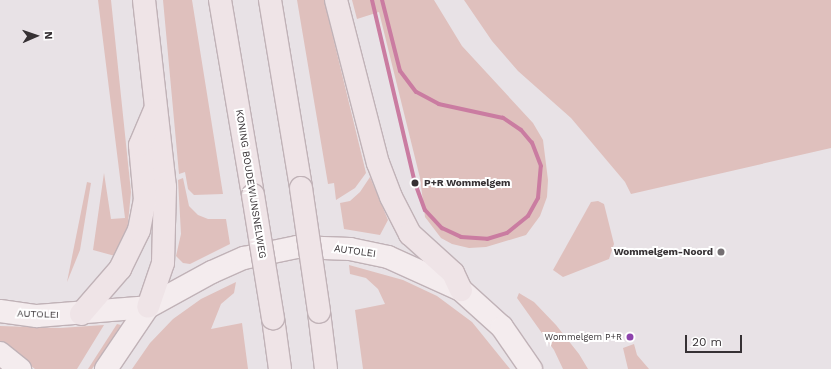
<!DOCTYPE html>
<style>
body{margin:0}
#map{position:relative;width:831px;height:369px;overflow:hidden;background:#e8e2e6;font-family:"Work Sans",sans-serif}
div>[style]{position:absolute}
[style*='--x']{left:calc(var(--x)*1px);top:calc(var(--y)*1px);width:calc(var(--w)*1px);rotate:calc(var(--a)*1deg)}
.green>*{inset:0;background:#dfc0bd}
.roads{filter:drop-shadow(1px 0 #c0b2b7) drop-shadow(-1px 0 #c0b2b7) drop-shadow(0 1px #c0b2b7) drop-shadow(0 -1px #c0b2b7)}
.primary>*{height:22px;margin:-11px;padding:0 11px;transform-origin:11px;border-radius:11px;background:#f4ecee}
.motorway>*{height:22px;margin:-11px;padding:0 11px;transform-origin:11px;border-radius:11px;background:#efe4e7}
.bridges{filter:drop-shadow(1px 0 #c0b2b7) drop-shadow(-1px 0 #c0b2b7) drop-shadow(0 1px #c0b2b7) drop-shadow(0 -1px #c0b2b7)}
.motorway-bridge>*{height:22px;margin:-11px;padding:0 11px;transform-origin:11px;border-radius:11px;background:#efe4e7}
.tram-1>*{height:4px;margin:-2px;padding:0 2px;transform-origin:2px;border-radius:2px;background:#ca7ca1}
.dots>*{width:11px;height:11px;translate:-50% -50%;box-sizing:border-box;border:2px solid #fff;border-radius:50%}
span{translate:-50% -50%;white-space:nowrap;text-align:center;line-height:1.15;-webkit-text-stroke:4px #fff;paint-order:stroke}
.bus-label{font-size:9px;color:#363134}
.right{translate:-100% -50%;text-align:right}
.stop-label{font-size:10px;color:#363134;font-weight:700}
.left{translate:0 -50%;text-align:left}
.street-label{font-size:10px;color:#363134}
.poi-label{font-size:10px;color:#363134;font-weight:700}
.north{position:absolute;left:16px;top:16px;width:40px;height:40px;-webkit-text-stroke:3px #fff;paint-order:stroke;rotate:88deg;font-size:11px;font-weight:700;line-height:16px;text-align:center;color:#363134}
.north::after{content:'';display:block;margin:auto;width:14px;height:18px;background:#363134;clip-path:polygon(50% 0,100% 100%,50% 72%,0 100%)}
.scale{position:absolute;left:685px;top:335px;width:57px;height:18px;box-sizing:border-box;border:2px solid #363134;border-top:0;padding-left:5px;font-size:12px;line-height:14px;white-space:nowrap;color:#363134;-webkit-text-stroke:3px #fff;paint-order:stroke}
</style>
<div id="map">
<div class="green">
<div style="clip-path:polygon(98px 0,111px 0,131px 192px,127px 233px,115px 256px,93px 250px,104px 173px,111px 219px,125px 218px)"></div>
<div style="clip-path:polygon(163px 0,192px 0,223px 194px,194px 195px,188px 189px,185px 172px,179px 174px)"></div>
<div style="clip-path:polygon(297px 0,324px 0,366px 173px,355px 188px,336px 200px,334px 183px,328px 184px)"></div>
<div style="clip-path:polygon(352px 0,434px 0,462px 46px,533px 123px,543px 140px,548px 180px,547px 197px,540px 216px,526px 235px,486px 247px,469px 248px,452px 244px,441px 238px,425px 217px,420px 178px,379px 12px,357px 19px)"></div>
<div style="clip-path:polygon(464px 0,831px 0,831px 148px,631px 194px,625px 182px,571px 118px,518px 71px,492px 41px)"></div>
<div style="clip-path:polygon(370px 177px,388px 220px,380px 235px,344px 229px,340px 203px,350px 201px,360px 192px)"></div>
<div style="clip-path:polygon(183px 178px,189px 206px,198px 215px,208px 219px,226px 219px,230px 244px,190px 264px,183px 263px,176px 256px,181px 234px,178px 180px)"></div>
<div style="clip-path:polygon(87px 182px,91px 183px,80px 250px,67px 282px)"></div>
<div style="clip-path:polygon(598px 201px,604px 204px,614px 244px,609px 259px,563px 277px,553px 270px,591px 202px)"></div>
<div style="clip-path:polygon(349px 265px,403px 280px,437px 296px,472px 322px,510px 369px,363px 369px,355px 310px,385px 304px,378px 289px,366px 278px,350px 274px)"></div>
<div style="clip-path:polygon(236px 282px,234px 293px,221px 304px,211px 329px,242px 323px,248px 369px,132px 369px,150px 343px,173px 319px,201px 299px)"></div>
<div style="clip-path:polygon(519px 293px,534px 302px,556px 325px,579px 354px,588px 369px,563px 369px,554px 350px,517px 298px)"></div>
<div style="clip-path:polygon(117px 324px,121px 325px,92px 369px,88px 369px)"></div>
<div style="clip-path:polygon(104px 325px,77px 369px,35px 369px,0 342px,0 326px,60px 328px)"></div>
<div style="clip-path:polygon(634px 344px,637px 355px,649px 369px,628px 369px,623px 348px)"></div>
</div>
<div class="roads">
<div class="primary">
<div style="--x:0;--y:311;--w:37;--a:8"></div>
<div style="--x:37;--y:316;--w:111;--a:-4.6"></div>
<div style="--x:148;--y:307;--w:73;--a:-28.7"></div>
<div style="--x:212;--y:272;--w:35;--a:-24"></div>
<div style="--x:244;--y:258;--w:54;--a:-11.7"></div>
<div style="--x:297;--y:247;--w:53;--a:2.2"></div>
<div style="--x:350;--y:249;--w:39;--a:12"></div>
<div style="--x:388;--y:257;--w:80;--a:24.3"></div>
<div style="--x:461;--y:290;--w:55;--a:42.1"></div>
<div style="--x:502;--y:327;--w:51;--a:55.4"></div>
<div style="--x:0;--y:353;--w:26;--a:39"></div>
<div style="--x:106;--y:369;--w:75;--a:-55.9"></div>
</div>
<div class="motorway">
<div style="--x:144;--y:0;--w:188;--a:83.6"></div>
<div style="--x:165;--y:187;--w:76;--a:91.5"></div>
<div style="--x:163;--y:263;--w:46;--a:108.8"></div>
<div style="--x:220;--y:0;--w:198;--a:80.4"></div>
<div style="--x:270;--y:0;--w:191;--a:80.6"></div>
<div style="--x:336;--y:0;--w:168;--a:75.6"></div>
<div style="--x:378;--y:163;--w:36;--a:69"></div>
<div style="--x:391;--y:197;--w:42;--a:62.8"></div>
<div style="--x:410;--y:234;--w:58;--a:42.2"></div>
<div style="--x:453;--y:273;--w:19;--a:65"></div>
<div style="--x:319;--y:312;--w:57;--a:83"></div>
<div style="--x:81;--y:314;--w:60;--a:-49.1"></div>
<div style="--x:120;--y:269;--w:43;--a:-64"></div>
<div style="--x:139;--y:230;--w:31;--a:-79"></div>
<div style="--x:145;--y:200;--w:55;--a:-95.2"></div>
<div style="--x:140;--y:145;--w:38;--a:-67"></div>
<div style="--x:273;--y:318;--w:51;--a:82.2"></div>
</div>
</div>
<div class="bridges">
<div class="motorway-bridge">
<div style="--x:301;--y:188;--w:125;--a:81.7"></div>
<div style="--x:253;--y:195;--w:125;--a:80.8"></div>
</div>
</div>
<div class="tram-1">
<div style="--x:372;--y:0;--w:188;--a:76.8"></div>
<div style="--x:415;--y:183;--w:29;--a:70"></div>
<div style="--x:425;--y:210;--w:25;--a:47"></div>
<div style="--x:442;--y:228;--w:21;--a:25"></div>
<div style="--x:461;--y:237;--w:26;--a:4"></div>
<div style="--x:487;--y:239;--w:21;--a:-17"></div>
<div style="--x:507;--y:233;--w:27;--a:-39"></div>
<div style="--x:528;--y:216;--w:21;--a:-61"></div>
<div style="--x:538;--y:198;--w:32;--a:-85"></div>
<div style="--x:541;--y:166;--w:25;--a:-111"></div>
<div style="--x:532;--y:143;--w:17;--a:-130"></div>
<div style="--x:521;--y:130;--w:22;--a:-146"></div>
<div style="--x:503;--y:118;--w:66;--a:-167.7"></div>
<div style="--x:439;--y:104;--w:26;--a:-152"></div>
<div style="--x:416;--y:92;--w:26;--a:-127"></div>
<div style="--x:400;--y:71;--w:73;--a:-104.2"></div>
</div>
<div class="dots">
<div style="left:415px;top:183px;background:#363134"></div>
<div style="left:721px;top:252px;background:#746f72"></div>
<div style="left:630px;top:337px;background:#8e44ad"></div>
</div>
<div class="bus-label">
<span class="right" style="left:622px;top:337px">Wommelgem P+R</span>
</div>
<div class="stop-label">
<span class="left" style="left:424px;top:183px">P+R Wommelgem</span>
</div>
<div class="street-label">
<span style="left:251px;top:184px;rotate:81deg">KONING BOUDEWIJNSNELWEG</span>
<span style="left:355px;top:251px;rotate:8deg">AUTOLEI</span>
<span style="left:38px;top:314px;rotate:2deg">AUTOLEI</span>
</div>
<div class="poi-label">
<span class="right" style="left:713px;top:252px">Wommelgem-Noord</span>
</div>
<div class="north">N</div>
<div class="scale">20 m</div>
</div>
